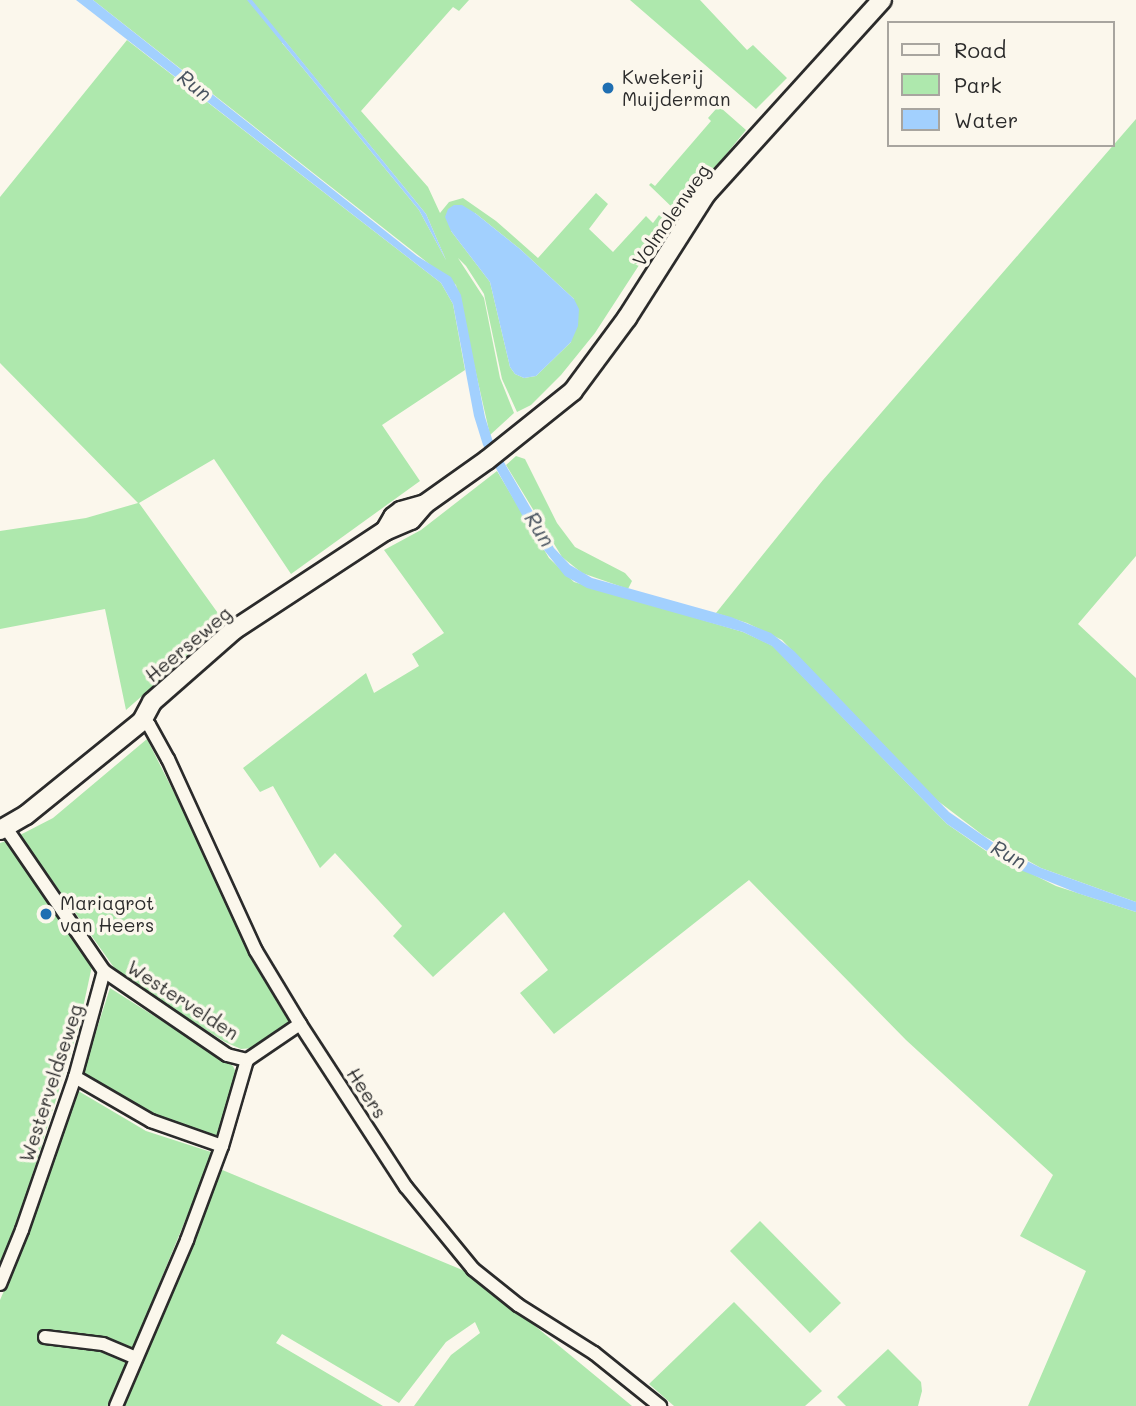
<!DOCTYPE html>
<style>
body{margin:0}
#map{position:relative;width:1136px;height:1406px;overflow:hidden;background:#fbf7ec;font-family:Mali,sans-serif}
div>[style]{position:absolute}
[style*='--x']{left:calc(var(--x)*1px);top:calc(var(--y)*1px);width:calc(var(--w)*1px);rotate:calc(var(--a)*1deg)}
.green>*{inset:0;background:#aee8ad}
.water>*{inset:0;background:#a2d0fe}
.roads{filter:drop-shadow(2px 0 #2b2b2b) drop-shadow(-2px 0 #2b2b2b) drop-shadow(0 2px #2b2b2b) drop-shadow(0 -2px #2b2b2b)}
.street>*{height:12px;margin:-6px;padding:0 6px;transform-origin:6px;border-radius:6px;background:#fbf7ec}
.secondary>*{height:18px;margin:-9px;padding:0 9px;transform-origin:9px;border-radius:9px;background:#fbf7ec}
.dots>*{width:19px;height:19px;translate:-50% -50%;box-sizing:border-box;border:4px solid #fbf7ec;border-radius:50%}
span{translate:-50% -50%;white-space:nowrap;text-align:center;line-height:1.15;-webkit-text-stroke:7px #fbf7ec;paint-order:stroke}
.poi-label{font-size:19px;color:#2b2b2b}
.left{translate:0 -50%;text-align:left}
.street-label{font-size:19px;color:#2b2b2b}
.water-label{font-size:21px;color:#495460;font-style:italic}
.legend{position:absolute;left:887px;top:21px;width:228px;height:126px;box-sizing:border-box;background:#fbf7ec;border:2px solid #a8a59f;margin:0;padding:9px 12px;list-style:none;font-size:21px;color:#2b2b2b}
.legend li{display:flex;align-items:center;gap:14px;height:35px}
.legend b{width:35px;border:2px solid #a8a59f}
</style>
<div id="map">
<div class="green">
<div style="clip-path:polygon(evenodd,93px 0,469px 0,459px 11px,453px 7px,361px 111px,428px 187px,440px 213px,449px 202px,463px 198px,496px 221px,538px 258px,596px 193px,608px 204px,589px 229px,613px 252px,646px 216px,653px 223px,659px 215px,667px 222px,595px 333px,561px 375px,531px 405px,517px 412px,502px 379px,484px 294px,466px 266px,458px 258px,484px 298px,500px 378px,514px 413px,490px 435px,456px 285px,93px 0,285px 41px,426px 214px,446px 260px,419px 210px,288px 50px,282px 43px,285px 41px,93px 0,475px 213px,520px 249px,574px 299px,571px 342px,536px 376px,524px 378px,515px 374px,510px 367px,490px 282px,451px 231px,475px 213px)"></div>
<div style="clip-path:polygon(630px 0,700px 0,747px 50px,753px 45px,787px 78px,756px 109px)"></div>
<div style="clip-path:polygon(127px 40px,441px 283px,453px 304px,465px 370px,382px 425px,420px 481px,291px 574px,214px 459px,139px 503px,225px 623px,126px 710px,105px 609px,0 629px,0 531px,86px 518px,138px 503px,0 363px,0 197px)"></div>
<div style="clip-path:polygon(721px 108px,746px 130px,678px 213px,649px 185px,651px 183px,655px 186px,711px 121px,708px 118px,716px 109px)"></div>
<div style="clip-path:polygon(1136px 119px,1136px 556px,1078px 624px,1136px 678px,1136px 902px,1041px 868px,984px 836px,930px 795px,782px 640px,747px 623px,716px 613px,823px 480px)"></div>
<div style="clip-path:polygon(516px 456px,525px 459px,557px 523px,575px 547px,625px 573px,632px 581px,628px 589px,582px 573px,562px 557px,506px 465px)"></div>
<div style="clip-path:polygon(497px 471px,549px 558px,574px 582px,743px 632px,773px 646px,947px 824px,986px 851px,1056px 886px,1136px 912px,1136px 1406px,1028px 1406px,1086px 1271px,1020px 1236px,1053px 1175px,906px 1040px,749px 880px,554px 1034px,520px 993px,548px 970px,504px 912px,433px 977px,393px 936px,402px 926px,335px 853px,320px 868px,273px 786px,260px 792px,243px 768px,366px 673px,374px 693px,419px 666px,412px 654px,444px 633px,384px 550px,421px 530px)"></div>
<div style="clip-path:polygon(147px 739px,289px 1021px,285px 1028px,253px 1048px,241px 1049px,225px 1042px,120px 976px,20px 835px,53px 818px)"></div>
<div style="clip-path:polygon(6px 841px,92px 966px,79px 1026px,26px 1195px,0 1266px,0 843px)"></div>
<div style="clip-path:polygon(110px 988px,233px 1066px,239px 1079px,218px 1137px,148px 1114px,83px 1072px)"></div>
<div style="clip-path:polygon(75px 1089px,146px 1131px,211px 1152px,210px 1160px,109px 1406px,0 1406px,0 1300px,25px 1242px)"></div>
<div style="clip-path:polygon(220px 1169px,472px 1274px,632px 1406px,414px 1406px,451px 1355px,480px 1333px,475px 1322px,446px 1342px,399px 1403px,282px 1334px,276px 1343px,383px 1406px,124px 1406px)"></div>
<div style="clip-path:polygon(760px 1221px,841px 1303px,810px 1333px,730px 1251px)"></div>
<div style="clip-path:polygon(734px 1302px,822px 1391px,805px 1406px,674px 1406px,649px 1384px)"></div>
<div style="clip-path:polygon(888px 1349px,921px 1382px,922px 1391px,918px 1406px,846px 1406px,837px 1397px)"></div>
</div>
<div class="water">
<div style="clip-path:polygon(76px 0,93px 0,417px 256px,451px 277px,461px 295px,485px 417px,494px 445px,554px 548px,570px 565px,592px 578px,731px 617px,771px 633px,794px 651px,949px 812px,1001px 848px,1041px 868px,1136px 902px,1136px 912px,1077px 893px,1008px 865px,947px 824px,772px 646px,743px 632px,587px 588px,565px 576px,536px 540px,483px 445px,474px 416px,453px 304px,441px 283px)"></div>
<div style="clip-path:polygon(247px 0,252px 0,426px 214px,446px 260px,419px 210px)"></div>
<div style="clip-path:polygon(454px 205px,462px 205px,475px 213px,520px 249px,574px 299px,579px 309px,578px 326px,571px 342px,536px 376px,524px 378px,515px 374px,510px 367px,490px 282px,451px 231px,445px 217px,448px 209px)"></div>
</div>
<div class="roads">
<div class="street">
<div style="--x:142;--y:721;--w:8;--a:30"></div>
<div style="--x:149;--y:725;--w:39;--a:61"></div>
<div style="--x:168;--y:759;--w:211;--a:65.4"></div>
<div style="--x:256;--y:951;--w:85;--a:58.9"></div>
<div style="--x:300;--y:1024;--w:194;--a:57"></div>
<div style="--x:406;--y:1187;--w:106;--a:50.7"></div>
<div style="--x:473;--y:1269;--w:58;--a:38.7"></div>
<div style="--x:518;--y:1305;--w:90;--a:32.3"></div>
<div style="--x:594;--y:1353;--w:85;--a:38.8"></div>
<div style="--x:6;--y:828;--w:173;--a:55.6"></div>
<div style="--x:104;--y:971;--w:149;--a:34.3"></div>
<div style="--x:227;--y:1055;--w:21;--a:14"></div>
<div style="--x:75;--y:1077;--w:88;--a:30.1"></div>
<div style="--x:151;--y:1121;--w:75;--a:19.4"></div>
<div style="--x:0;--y:1284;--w:58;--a:-67.8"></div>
<div style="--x:22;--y:1230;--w:162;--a:-70.9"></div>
<div style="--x:75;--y:1077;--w:110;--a:-74.7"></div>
<div style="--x:45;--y:1337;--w:58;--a:6.9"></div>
<div style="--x:103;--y:1344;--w:36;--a:23"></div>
<div style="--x:116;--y:1406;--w:181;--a:-66.8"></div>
<div style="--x:187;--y:1240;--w:100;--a:-69.6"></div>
<div style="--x:222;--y:1146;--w:90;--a:-73.8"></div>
<div style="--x:247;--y:1060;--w:64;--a:-34.2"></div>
</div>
<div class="secondary">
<div style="--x:385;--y:531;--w:16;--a:-60"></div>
<div style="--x:393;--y:517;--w:10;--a:-37"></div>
<div style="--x:401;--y:511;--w:25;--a:-16"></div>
<div style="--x:0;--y:830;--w:30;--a:-30"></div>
<div style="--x:26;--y:815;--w:149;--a:-39"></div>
<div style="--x:142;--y:721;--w:21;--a:-62"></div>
<div style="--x:152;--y:702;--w:109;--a:-41.3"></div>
<div style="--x:234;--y:630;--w:181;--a:-33.3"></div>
<div style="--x:385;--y:531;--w:28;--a:-23"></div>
<div style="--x:411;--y:520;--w:21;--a:-49"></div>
<div style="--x:425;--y:504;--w:76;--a:-35.4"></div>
<div style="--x:487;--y:460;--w:110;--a:-38.7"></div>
<div style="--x:573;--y:391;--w:91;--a:-53.5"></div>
<div style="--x:627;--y:318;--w:147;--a:-57.5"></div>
<div style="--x:706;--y:194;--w:262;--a:-47.8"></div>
</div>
</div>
<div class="dots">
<div style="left:608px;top:88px;background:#1f6fb2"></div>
<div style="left:46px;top:914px;background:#1f6fb2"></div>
</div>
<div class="poi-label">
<span class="left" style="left:622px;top:88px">Kwekerij<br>Muijderman</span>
<span class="left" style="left:60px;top:914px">Mariagrot<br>van Heers</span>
</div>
<div class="street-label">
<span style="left:671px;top:215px;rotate:-55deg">Volmolenweg</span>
<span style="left:188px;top:644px;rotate:-40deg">Heerseweg</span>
<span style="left:183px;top:1000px;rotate:33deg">Westervelden</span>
<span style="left:51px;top:1083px;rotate:-72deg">Westerveldseweg</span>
<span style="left:367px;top:1093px;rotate:57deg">Heers</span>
</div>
<div class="water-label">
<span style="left:195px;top:85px;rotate:38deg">Run</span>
<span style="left:540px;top:529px;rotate:58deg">Run</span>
<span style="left:1009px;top:854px;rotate:29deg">Run</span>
</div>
<ul class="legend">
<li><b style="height:9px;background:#fbf7ec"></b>Road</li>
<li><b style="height:19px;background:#aee8ad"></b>Park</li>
<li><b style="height:19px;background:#a2d0fe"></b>Water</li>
</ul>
</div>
